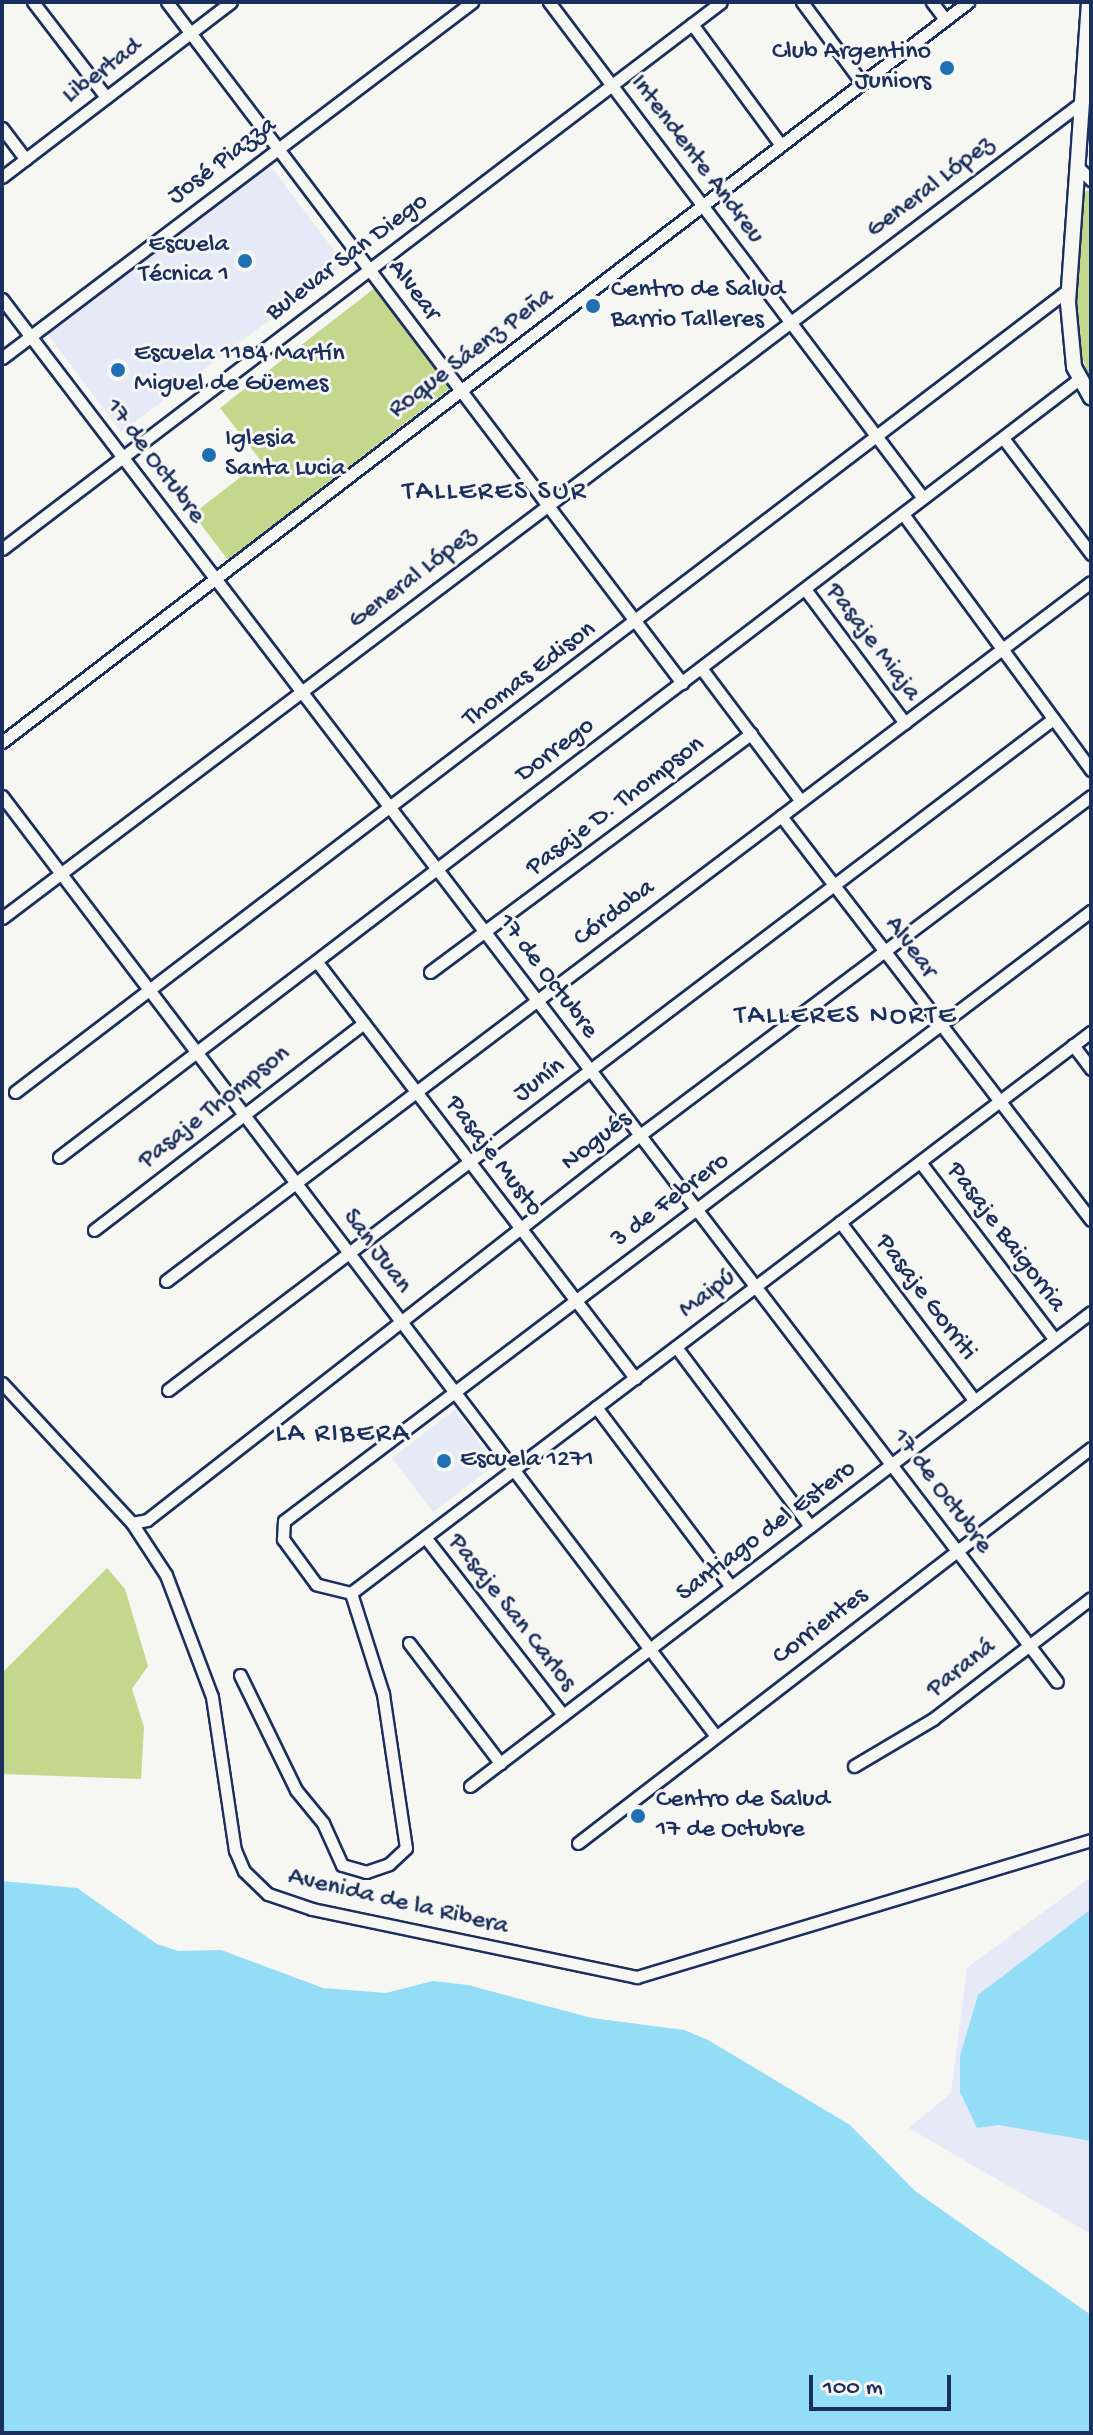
<!DOCTYPE html>
<meta charset="utf-8">
<style>
body{margin:0}
#map{position:relative;width:1093px;height:2435px;overflow:hidden;background:#f6f6f2;font-family:"Gochi Hand",sans-serif}
div>[style]{position:absolute}
[style*='--x']{left:calc(var(--x)*1px);top:calc(var(--y)*1px);width:calc(var(--w)*1px);rotate:calc(var(--a)*1deg)}
.built>*{inset:0;background:#e6e9f6}
.green>*{inset:0;background:#c3d88d}
.water>*{inset:0;background:#94ddf6}
.roads{filter:drop-shadow(2px 0 #1b2f5e) drop-shadow(-2px 0 #1b2f5e) drop-shadow(0 2px #1b2f5e) drop-shadow(0 -2px #1b2f5e)}
.minor>*{height:11px;margin:-5.5px;padding:0 5.5px;transform-origin:5.5px;border-radius:5.5px;background:#f6f6f2}
.major>*{height:14px;margin:-7px;padding:0 7px;transform-origin:7px;border-radius:7px;background:#f6f6f2}
.dots>*{width:22px;height:22px;translate:-50% -50%;box-sizing:border-box;border:4px solid #f6f6f2;border-radius:50%}
span{translate:-50% -50%;white-space:nowrap;text-align:center;line-height:1.15;-webkit-text-stroke:6px #f6f6f2;paint-order:stroke}
.poi-label{font-size:26px;color:#1b2f5e}
.right{translate:-100% -50%;text-align:right}
.left{translate:0 -50%;text-align:left}
.street-label{font-size:26px;color:#1b2f5e}
.neighbourhood-label{font-size:28px;color:#1b2f5e;letter-spacing:2px}
.frame{position:absolute;inset:0;border:4px solid #1b2f5e;pointer-events:none}
.scale{position:absolute;left:809px;top:2375px;width:142px;height:36px;box-sizing:border-box;border:4px solid #1b2f5e;border-top:0;padding-left:10px;font-size:24px;line-height:28px;white-space:nowrap;color:#1b2f5e;-webkit-text-stroke:6px #f6f6f2;paint-order:stroke}
</style>
<div id="map">
<div class="built">
<div style="clip-path:polygon(270px 165px,344px 264px,121px 432px,47px 333px)"></div>
<div style="clip-path:polygon(455px 1410px,496px 1464px,433px 1512px,392px 1458px)"></div>
<div style="clip-path:polygon(1091px 1877px,1091px 2234px,909px 2128px,951px 2093px,967px 1968px)"></div>
</div>
<div class="green">
<div style="clip-path:polygon(1091px 190px,1091px 383px,1075px 334px,1074px 301px,1082px 192px)"></div>
<div style="clip-path:polygon(376px 287px,453px 386px,228px 560px,193px 514px,261px 461px,220px 408px)"></div>
<div style="clip-path:polygon(107px 1568px,125px 1589px,148px 1666px,132px 1689px,144px 1727px,141px 1779px,2px 1774px,2px 1673px)"></div>
</div>
<div class="water">
<div style="clip-path:polygon(2px 1881px,77px 1888px,157px 1944px,178px 1951px,221px 1950px,323px 1988px,386px 1993px,433px 1981px,468px 1985px,592px 2018px,684px 2030px,708px 2040px,850px 2125px,915px 2191px,1091px 2315px,1091px 2433px,2px 2433px)"></div>
<div style="clip-path:polygon(1091px 1909px,1091px 2141px,999px 2125px,977px 2128px,960px 2092px,960px 2056px,978px 1995px)"></div>
</div>
<div class="roads">
<div class="minor">
<div style="--x:33;--y:2;--w:120;--a:52.5"></div>
<div style="--x:167;--y:2;--w:854;--a:52.9"></div>
<div style="--x:549;--y:2;--w:621;--a:52.98"></div>
<div style="--x:802;--y:2;--w:101;--a:53.5"></div>
<div style="--x:932;--y:2;--w:21;--a:53"></div>
<div style="--x:692;--y:24;--w:150;--a:53.7"></div>
<div style="--x:2;--y:128;--w:39;--a:53"></div>
<div style="--x:1077;--y:166;--w:20;--a:45"></div>
<div style="--x:2;--y:177;--w:288;--a:-37.4"></div>
<div style="--x:2;--y:299;--w:1739;--a:52.66"></div>
<div style="--x:2;--y:358;--w:590;--a:-37.14"></div>
<div style="--x:1003;--y:438;--w:146;--a:52.8"></div>
<div style="--x:903;--y:514;--w:318;--a:53.7"></div>
<div style="--x:2;--y:549;--w:903;--a:-37.26"></div>
<div style="--x:805;--y:589;--w:167;--a:53.3"></div>
<div style="--x:701;--y:668;--w:166;--a:53.1"></div>
<div style="--x:2;--y:742;--w:1217;--a:-37.45"></div>
<div style="--x:2;--y:796;--w:1179;--a:52.79"></div>
<div style="--x:781;--y:816;--w:509;--a:52.5"></div>
<div style="--x:2;--y:918;--w:1354;--a:-37.07"></div>
<div style="--x:317;--y:962;--w:524;--a:52.6"></div>
<div style="--x:430;--y:972;--w:400;--a:-36.6"></div>
<div style="--x:1073;--y:1045;--w:30;--a:53"></div>
<div style="--x:15;--y:1092;--w:1325;--a:-37.3"></div>
<div style="--x:59;--y:1157;--w:1283;--a:-37.33"></div>
<div style="--x:920;--y:1162;--w:223;--a:52.8"></div>
<div style="--x:840;--y:1222;--w:224;--a:53"></div>
<div style="--x:94;--y:1230;--w:340;--a:-37.5"></div>
<div style="--x:166;--y:1281;--w:1159;--a:-37.08"></div>
<div style="--x:676;--y:1347;--w:224;--a:53.2"></div>
<div style="--x:2;--y:1383;--w:191;--a:47.1"></div>
<div style="--x:132;--y:1523;--w:62;--a:56.8"></div>
<div style="--x:166;--y:1575;--w:130;--a:69.3"></div>
<div style="--x:212;--y:1697;--w:155;--a:81.5"></div>
<div style="--x:235;--y:1850;--w:23;--a:67"></div>
<div style="--x:244;--y:1871;--w:33;--a:44"></div>
<div style="--x:268;--y:1894;--w:46;--a:18.8"></div>
<div style="--x:312;--y:1909;--w:332;--a:11.8"></div>
<div style="--x:637;--y:1977;--w:474;--a:-16.8"></div>
<div style="--x:168;--y:1390;--w:1111;--a:-37.17"></div>
<div style="--x:596;--y:1407;--w:225;--a:53.1"></div>
<div style="--x:132;--y:1523;--w:15;--a:-11"></div>
<div style="--x:147;--y:1520;--w:626;--a:-37.99"></div>
<div style="--x:640;--y:1135;--w:564;--a:-36.93"></div>
<div style="--x:425;--y:1537;--w:225;--a:52.2"></div>
<div style="--x:351;--y:1593;--w:36;--a:-166"></div>
<div style="--x:316;--y:1584;--w:56;--a:-126.3"></div>
<div style="--x:283;--y:1539;--w:18;--a:-87"></div>
<div style="--x:284;--y:1521;--w:1012;--a:-37.09"></div>
<div style="--x:351;--y:1593;--w:929;--a:-37.17"></div>
<div style="--x:409;--y:1643;--w:151;--a:52.8"></div>
<div style="--x:240;--y:1675;--w:128;--a:64"></div>
<div style="--x:296;--y:1790;--w:43;--a:50.7"></div>
<div style="--x:323;--y:1823;--w:46;--a:65.7"></div>
<div style="--x:342;--y:1865;--w:25;--a:16"></div>
<div style="--x:366;--y:1872;--w:24;--a:-19"></div>
<div style="--x:389;--y:1864;--w:23;--a:-43"></div>
<div style="--x:406;--y:1848;--w:156;--a:-98.5"></div>
<div style="--x:383;--y:1694;--w:106;--a:-107.6"></div>
<div style="--x:854;--y:1766;--w:92;--a:-30.7"></div>
<div style="--x:933;--y:1719;--w:199;--a:-37.4"></div>
<div style="--x:470;--y:1786;--w:781;--a:-37.35"></div>
<div style="--x:578;--y:1843;--w:647;--a:-37.6"></div>
</div>
<div class="major">
<div style="--x:1089;--y:2;--w:302;--a:94"></div>
<div style="--x:1068;--y:303;--w:64;--a:84.6"></div>
<div style="--x:1074;--y:367;--w:35;--a:61"></div>
</div>
</div>
<div class="dots">
<div style="left:947px;top:68px;background:#1f6fb2"></div>
<div style="left:245px;top:261px;background:#1f6fb2"></div>
<div style="left:593px;top:306px;background:#1f6fb2"></div>
<div style="left:118px;top:370px;background:#1f6fb2"></div>
<div style="left:209px;top:455px;background:#1f6fb2"></div>
<div style="left:444px;top:1461px;background:#1f6fb2"></div>
<div style="left:638px;top:1816px;background:#1f6fb2"></div>
</div>
<div class="poi-label">
<span class="right" style="left:931px;top:68px">Club Argentino<br>Juniors</span>
<span class="right" style="left:229px;top:261px">Escuela<br>Técnica 1</span>
<span class="left" style="left:611px;top:306px">Centro de Salud<br>Barrio Talleres</span>
<span class="left" style="left:134px;top:370px">Escuela 1184 Martín<br>Miguel de Güemes</span>
<span class="left" style="left:225px;top:455px">Iglesia<br>Santa Lucia</span>
<span class="left" style="left:460px;top:1461px">Escuela 1271</span>
<span class="left" style="left:656px;top:1816px">Centro de Salud<br>17 de Octubre</span>
</div>
<div class="street-label">
<span style="left:103px;top:72px;rotate:-37deg">Libertad</span>
<span style="left:696px;top:160px;rotate:53deg">Intendente Andreu</span>
<span style="left:223px;top:162px;rotate:-37deg">José Piazza</span>
<span style="left:931px;top:188px;rotate:-37deg">General López</span>
<span style="left:348px;top:258px;rotate:-37deg">Bulevar San Diego</span>
<span style="left:413px;top:291px;rotate:53deg">Alvear</span>
<span style="left:472px;top:354px;rotate:-37deg">Roque Sáenz Peña</span>
<span style="left:154px;top:462px;rotate:53deg">17 de Octubre</span>
<span style="left:413px;top:579px;rotate:-37deg">General López</span>
<span style="left:872px;top:643px;rotate:53deg">Pasaje Miaja</span>
<span style="left:530px;top:675px;rotate:-37deg">Thomas Edison</span>
<span style="left:556px;top:751px;rotate:-37deg">Dorrego</span>
<span style="left:616px;top:807px;rotate:-37deg">Pasaje D. Thompson</span>
<span style="left:615px;top:914px;rotate:-37deg">Córdoba</span>
<span style="left:910px;top:948px;rotate:53deg">Alvear</span>
<span style="left:547px;top:977px;rotate:53deg">17 de Octubre</span>
<span style="left:540px;top:1081px;rotate:-37deg">Junín</span>
<span style="left:215px;top:1108px;rotate:-38deg">Pasaje Thompson</span>
<span style="left:597px;top:1142px;rotate:-38deg">Nogués</span>
<span style="left:493px;top:1157px;rotate:53deg">Pasaje Musto</span>
<span style="left:671px;top:1201px;rotate:-37deg">3 de Febrero</span>
<span style="left:1005px;top:1238px;rotate:53deg">Pasaje Baigorria</span>
<span style="left:376px;top:1252px;rotate:53deg">San Juan</span>
<span style="left:708px;top:1295px;rotate:-37deg">Maipú</span>
<span style="left:925px;top:1298px;rotate:53deg">Pasaje Gorriti</span>
<span style="left:941px;top:1492px;rotate:53deg">17 de Octubre</span>
<span style="left:767px;top:1532px;rotate:-37deg">Santiago del Estero</span>
<span style="left:511px;top:1613px;rotate:52deg">Pasaje San Carlos</span>
<span style="left:821px;top:1627px;rotate:-37deg">Corrientes</span>
<span style="left:962px;top:1669px;rotate:-38deg">Paraná</span>
<span style="left:398px;top:1903px;rotate:13deg">Avenida de la Ribera</span>
</div>
<div class="neighbourhood-label">
<span style="left:495px;top:493px">TALLERES SUR</span>
<span style="left:846px;top:1017px">TALLERES NORTE</span>
<span style="left:343px;top:1435px">LA RIBERA</span>
</div>
<div class="frame"></div>
<div class="scale">100 m</div>
</div>
